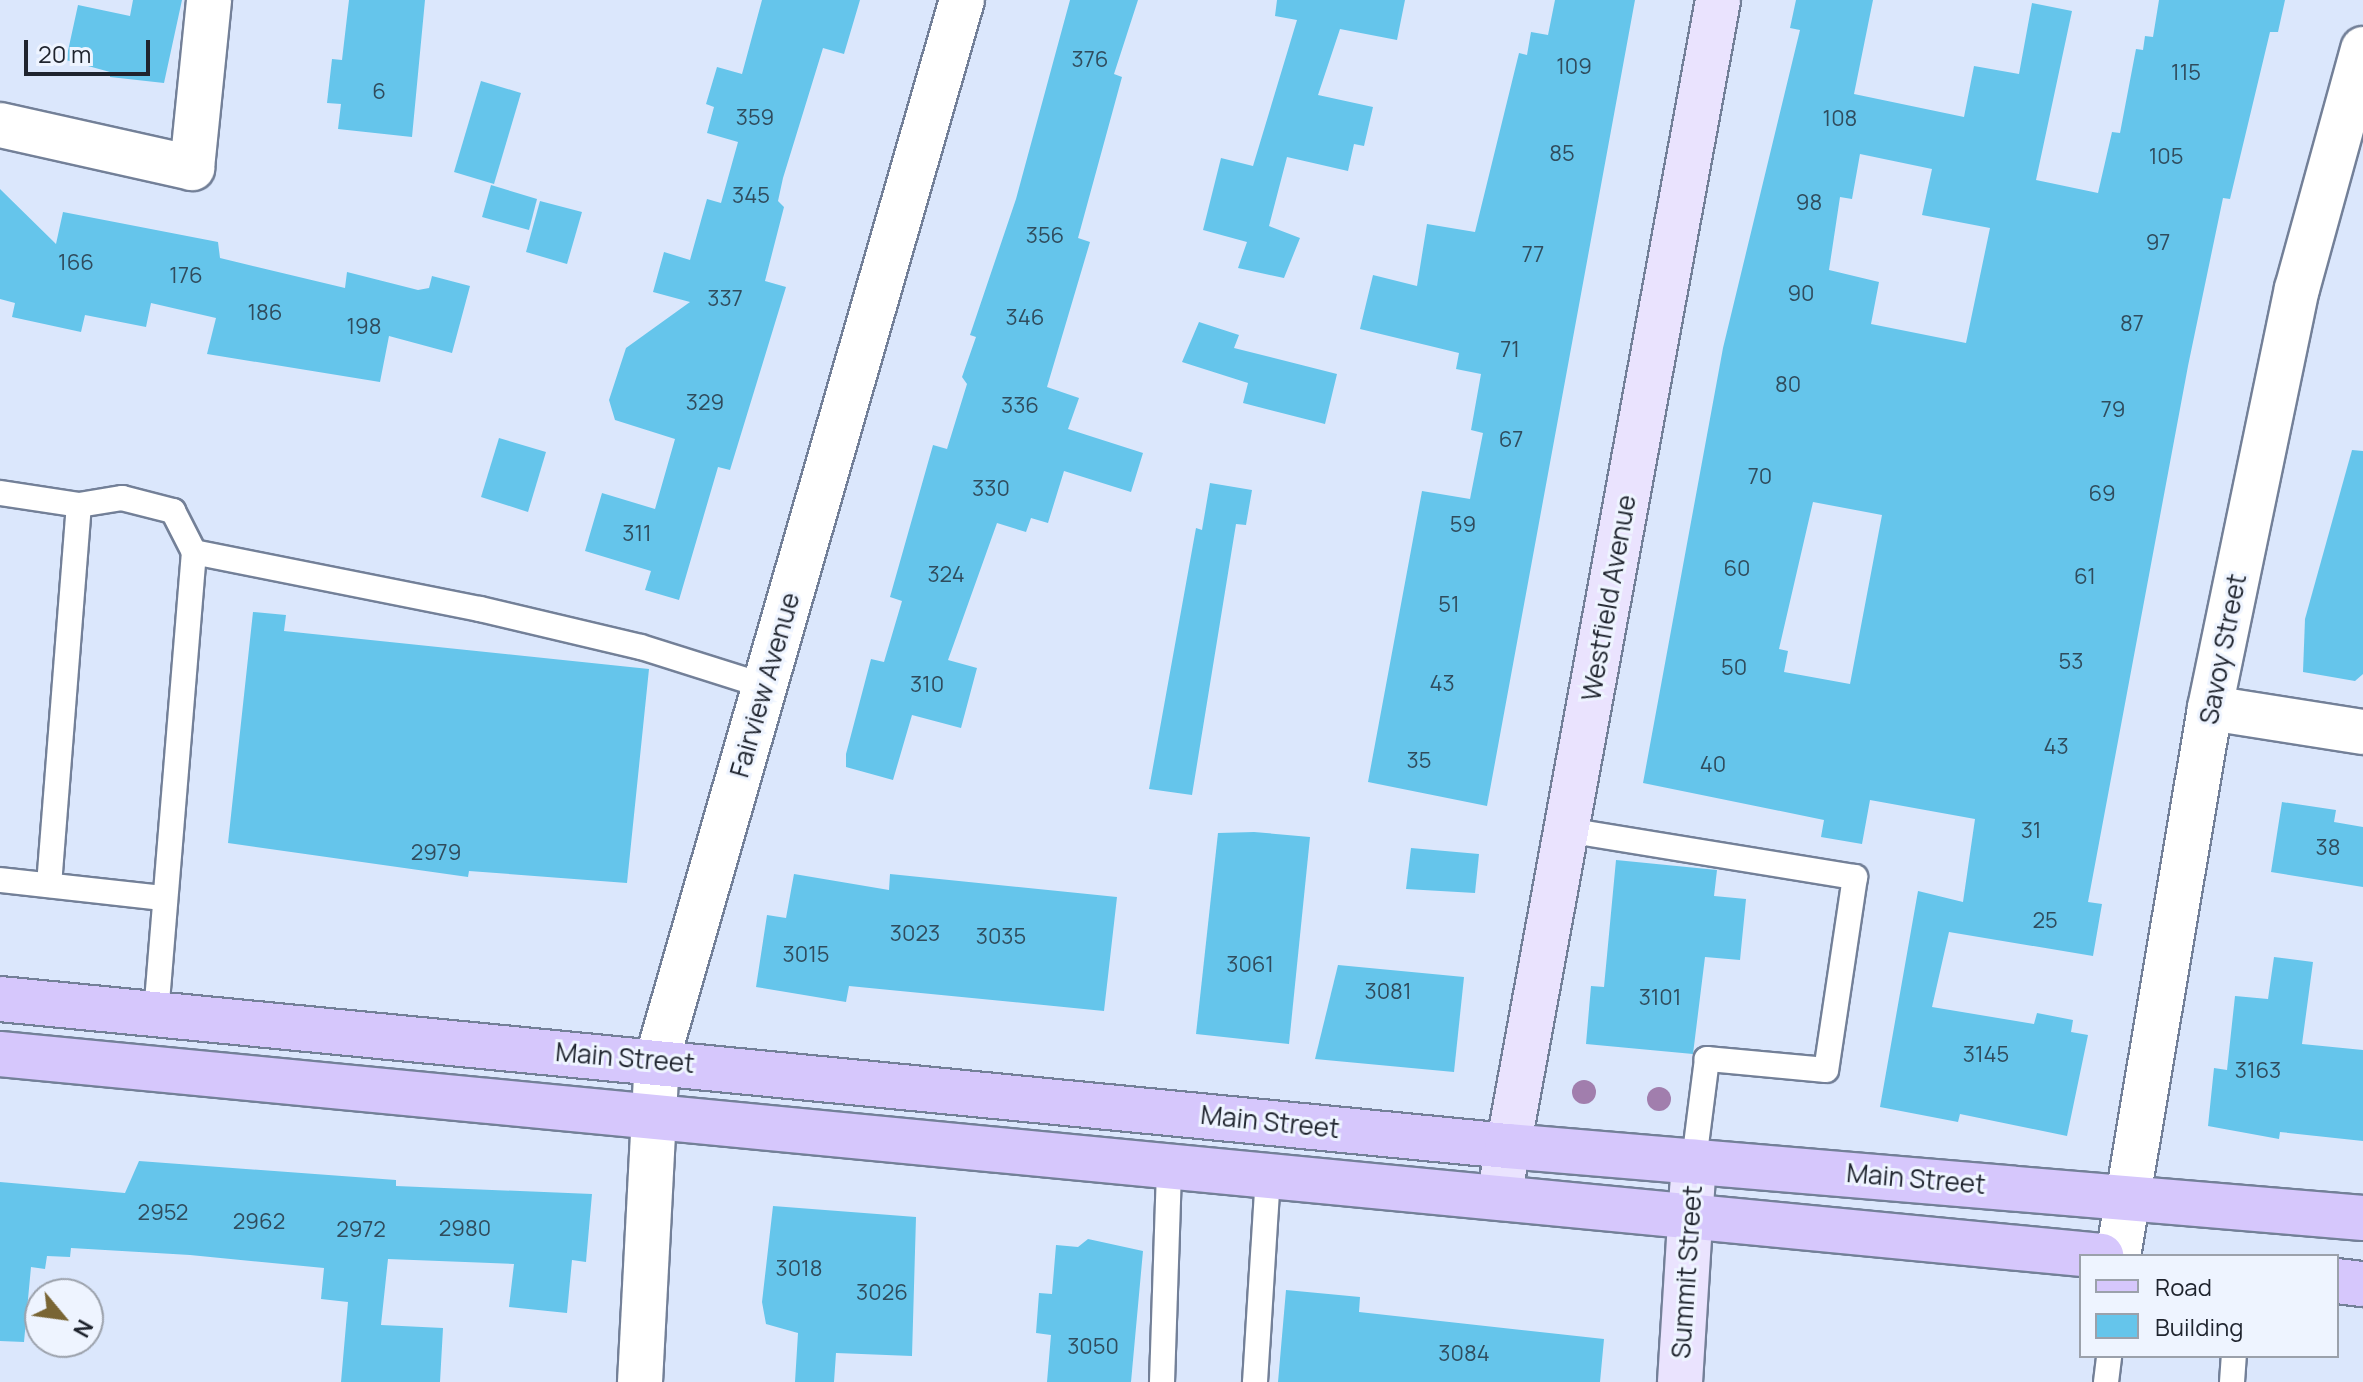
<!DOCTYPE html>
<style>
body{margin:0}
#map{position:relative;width:2363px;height:1382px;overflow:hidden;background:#dbe7fc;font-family:Manrope,sans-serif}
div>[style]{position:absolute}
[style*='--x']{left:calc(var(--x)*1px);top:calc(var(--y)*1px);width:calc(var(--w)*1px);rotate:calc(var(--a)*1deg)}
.building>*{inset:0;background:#65c5eb}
.roads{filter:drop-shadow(2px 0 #738098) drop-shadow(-2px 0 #738098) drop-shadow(0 2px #738098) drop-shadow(0 -2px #738098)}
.lane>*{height:24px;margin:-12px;padding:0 12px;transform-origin:12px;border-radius:12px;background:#fff}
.street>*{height:44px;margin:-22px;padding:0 22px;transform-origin:22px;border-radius:22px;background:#fff}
.secondary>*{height:44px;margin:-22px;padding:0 22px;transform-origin:22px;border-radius:22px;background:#eae3fe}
.primary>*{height:44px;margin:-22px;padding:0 22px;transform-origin:22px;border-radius:22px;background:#d6c7fc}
.trees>*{width:24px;height:24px;margin:-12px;border-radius:50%;background:#a17ead}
span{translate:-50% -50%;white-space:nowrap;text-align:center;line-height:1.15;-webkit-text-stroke:6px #eef4ff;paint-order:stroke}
.number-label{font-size:22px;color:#304c5d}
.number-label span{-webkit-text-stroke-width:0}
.street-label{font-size:26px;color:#1f242e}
.legend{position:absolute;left:2079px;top:1254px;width:260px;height:104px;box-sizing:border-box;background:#eef4ff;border:2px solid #9ba1ab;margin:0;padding:10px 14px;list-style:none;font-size:24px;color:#1f242e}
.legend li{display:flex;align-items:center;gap:16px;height:40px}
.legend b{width:40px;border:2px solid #9ba1ab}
.north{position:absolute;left:24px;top:1278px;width:80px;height:80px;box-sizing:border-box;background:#eef4ff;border:2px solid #9ba1ab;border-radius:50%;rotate:119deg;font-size:22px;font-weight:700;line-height:32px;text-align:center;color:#1f242e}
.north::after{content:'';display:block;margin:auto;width:28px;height:36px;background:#796534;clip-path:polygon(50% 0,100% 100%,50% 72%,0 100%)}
.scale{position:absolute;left:24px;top:40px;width:126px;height:36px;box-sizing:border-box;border:4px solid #1f242e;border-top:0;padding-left:10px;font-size:24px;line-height:28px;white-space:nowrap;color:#1f242e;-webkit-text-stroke:6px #eef4ff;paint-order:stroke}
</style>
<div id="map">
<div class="building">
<div style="clip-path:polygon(133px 0,182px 0,164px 83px,110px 77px,110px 72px,66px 60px,78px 5px,130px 16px)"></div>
<div style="clip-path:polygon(349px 0,425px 0,412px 137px,338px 129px,341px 104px,327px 103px,332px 59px,342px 60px)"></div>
<div style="clip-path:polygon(762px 0,860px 0,844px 54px,823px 48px,783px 178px,778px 201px,784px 207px,765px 281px,786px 287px,730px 470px,718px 467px,679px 600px,645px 590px,651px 571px,585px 551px,602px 493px,655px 509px,675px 439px,615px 420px,609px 400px,626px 348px,690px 302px,653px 292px,664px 252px,690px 260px,707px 199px,721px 203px,738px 142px,707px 133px,714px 107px,706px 104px,717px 67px,742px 74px)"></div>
<div style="clip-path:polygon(1070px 0,1138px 0,1114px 74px,1122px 77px,1078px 238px,1090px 242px,1047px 387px,1079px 398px,1068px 429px,1143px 453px,1131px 492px,1064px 471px,1048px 523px,1031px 518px,1026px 532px,997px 523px,948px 660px,977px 668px,961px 728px,912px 715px,893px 780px,846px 767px,846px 754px,871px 659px,884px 662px,902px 601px,890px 597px,933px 445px,947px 449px,967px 384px,962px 377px,976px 337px,970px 335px,1016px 199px)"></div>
<div style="clip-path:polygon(1277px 0,1405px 0,1397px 40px,1340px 29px,1318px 95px,1373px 107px,1364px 146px,1354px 144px,1348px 171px,1287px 157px,1269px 226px,1300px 238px,1284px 278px,1238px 268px,1247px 242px,1203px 230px,1221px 158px,1253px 166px,1297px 20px,1275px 16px)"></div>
<div style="clip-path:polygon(1555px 0,1635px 0,1487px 806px,1368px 782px,1422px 491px,1470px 499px,1483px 433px,1471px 430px,1481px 374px,1456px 369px,1459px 353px,1360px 329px,1373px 275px,1417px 286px,1427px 224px,1475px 232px,1519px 53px,1527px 55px,1531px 32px,1548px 35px)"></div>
<div style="clip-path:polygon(evenodd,1796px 0,1873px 0,1854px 94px,1964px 117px,1974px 66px,2019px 74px,2032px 3px,2072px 11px,2036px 180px,2098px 193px,2112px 132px,2120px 133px,2136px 49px,2143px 50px,2145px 36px,2153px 37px,2159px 0,2285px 0,2278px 32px,2270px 32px,2230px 199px,2223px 198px,2188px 366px,2088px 902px,2102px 904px,2093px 956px,1949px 932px,1932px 1007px,2034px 1024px,2037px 1013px,2073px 1020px,2071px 1032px,2088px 1035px,2067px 1136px,1960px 1114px,1958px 1122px,1880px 1107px,1918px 891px,1963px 902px,1975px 819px,1870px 800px,1862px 844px,1821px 837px,1824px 820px,1643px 783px,1723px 348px,1800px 30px,1790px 28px,1796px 0,1860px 154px,1932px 169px,1922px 215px,1990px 228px,1966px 343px,1871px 324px,1879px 282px,1829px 270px,1840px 197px,1852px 199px,1860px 154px,1796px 0,1813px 502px,1882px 515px,1850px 684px,1784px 672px,1788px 651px,1779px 649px,1813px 502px)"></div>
<div style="clip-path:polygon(481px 81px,521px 93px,494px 184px,454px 172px)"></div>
<div style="clip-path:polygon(491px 185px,537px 199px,529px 230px,482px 217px)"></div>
<div style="clip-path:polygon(0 189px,56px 244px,63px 212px,218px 242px,220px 258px,345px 288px,347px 272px,418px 290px,429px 288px,432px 276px,470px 286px,452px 353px,389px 336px,380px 382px,207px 354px,216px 318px,151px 303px,146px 327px,85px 315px,81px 332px,12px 317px,15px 303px,0 299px)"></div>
<div style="clip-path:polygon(540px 201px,582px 212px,567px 264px,526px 252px)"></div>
<div style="clip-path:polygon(1199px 322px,1239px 335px,1234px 348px,1337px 374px,1325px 424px,1243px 403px,1248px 383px,1182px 362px)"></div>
<div style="clip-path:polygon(499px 438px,546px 452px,528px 512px,481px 497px)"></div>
<div style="clip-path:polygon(2352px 450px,2363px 451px,2363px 674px,2355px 681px,2303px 672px,2305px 619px)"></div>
<div style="clip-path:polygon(1210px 483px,1252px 490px,1246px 525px,1236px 524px,1192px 795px,1149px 789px,1196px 528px,1202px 530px)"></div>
<div style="clip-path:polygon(253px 612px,286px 615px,284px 631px,649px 669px,627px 883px,469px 871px,468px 877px,228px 843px)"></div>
<div style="clip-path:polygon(2282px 802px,2336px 810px,2334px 822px,2363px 827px,2363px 887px,2271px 872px)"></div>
<div style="clip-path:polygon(1254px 832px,1310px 837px,1289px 1044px,1196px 1034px,1218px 833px)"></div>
<div style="clip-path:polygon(1411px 848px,1479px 854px,1475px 893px,1406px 889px)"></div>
<div style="clip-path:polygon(1616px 860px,1717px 870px,1714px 896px,1746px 899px,1740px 960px,1705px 957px,1693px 1054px,1586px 1044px,1591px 986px,1604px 987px)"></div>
<div style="clip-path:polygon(794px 874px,889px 890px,890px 874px,1117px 897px,1104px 1011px,849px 986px,846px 1002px,756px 987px,767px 915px,786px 918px)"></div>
<div style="clip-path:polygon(2274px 957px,2313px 962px,2302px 1044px,2363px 1050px,2363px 1141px,2280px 1132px,2279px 1139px,2208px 1126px,2214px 1068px,2227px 1070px,2235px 996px,2268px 999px)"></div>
<div style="clip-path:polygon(1338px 965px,1464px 977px,1454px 1072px,1315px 1059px)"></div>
<div style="clip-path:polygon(139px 1161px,396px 1180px,396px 1186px,592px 1194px,586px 1262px,572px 1260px,567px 1313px,509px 1307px,514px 1264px,388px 1259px,381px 1325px,443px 1328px,440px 1382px,341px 1382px,348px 1302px,321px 1299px,324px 1268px,190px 1255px,71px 1248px,70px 1257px,47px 1256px,45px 1269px,31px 1267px,24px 1342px,0 1341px,0 1182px,125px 1193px)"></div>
<div style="clip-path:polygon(773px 1206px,916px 1217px,912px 1356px,836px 1353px,834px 1382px,795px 1382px,798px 1333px,766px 1324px,762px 1302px)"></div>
<div style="clip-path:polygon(1088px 1239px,1143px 1251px,1131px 1382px,1047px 1382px,1051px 1335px,1036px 1333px,1039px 1293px,1052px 1294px,1056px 1245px,1078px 1247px)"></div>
<div style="clip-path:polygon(1286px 1290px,1360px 1297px,1359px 1312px,1604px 1339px,1600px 1382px,1278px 1382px)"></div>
</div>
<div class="roads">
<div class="lane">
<div style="--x:0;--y:493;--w:80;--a:8.6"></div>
<div style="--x:1567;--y:830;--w:292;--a:9.3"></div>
<div style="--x:1855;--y:877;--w:195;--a:98.5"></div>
<div style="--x:1826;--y:1070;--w:120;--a:-174.7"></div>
<div style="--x:1707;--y:1059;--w:103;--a:97.3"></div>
<div style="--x:0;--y:880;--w:163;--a:6.3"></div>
<div style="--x:49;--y:885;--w:381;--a:-85.5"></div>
<div style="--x:79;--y:505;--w:44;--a:-9.2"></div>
<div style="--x:122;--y:498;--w:53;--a:14.3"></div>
<div style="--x:173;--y:511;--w:46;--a:62.9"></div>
<div style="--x:194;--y:552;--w:292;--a:11.3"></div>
<div style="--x:480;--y:609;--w:165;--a:13.3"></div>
<div style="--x:641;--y:647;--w:130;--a:17.5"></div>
<div style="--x:156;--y:1014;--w:464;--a:-85.3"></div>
<div style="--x:1162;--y:1382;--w:215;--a:-88.1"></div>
<div style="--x:1255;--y:1382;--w:206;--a:-86.4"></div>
<div style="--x:2106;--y:1382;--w:26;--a:-83"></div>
<div style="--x:2232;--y:1382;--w:26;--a:-86"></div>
</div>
<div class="street">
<div style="--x:0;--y:125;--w:197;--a:12.6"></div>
<div style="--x:192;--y:168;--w:169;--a:-84.2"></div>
<div style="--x:2210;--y:708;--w:155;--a:8.9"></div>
<div style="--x:2118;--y:1256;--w:556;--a:-80.47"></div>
<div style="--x:2210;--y:708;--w:428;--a:-78.3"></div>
<div style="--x:2297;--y:289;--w:249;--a:-74.6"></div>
<div style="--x:640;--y:1382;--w:322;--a:-87"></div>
<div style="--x:657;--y:1060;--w:1103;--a:-73.95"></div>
</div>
<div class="secondary">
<div style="--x:1499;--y:1197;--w:1217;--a:-79.63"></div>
<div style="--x:1680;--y:1382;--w:221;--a:-86.4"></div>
</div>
<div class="primary">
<div style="--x:0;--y:999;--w:1514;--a:5.57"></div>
<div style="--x:1507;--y:1146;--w:859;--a:4.81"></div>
<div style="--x:0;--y:1054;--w:2111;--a:5.49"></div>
<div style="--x:2337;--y:1281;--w:26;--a:7"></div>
</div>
</div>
<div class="trees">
<div style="left:1584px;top:1092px"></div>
<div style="left:1659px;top:1099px"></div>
</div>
<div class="number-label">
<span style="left:1090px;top:60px">376</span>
<span style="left:1574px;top:67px">109</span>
<span style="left:2186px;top:73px">115</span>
<span style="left:379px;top:92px">6</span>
<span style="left:755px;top:118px">359</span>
<span style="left:1840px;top:119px">108</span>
<span style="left:1562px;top:154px">85</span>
<span style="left:2166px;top:157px">105</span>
<span style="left:751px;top:196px">345</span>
<span style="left:1809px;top:203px">98</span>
<span style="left:1045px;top:236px">356</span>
<span style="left:2158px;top:243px">97</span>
<span style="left:1533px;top:255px">77</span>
<span style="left:76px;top:263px">166</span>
<span style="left:186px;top:276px">176</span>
<span style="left:1801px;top:294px">90</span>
<span style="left:725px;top:299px">337</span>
<span style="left:265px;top:313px">186</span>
<span style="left:1025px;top:318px">346</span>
<span style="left:2132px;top:324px">87</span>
<span style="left:364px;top:327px">198</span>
<span style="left:1510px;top:350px">71</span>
<span style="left:1788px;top:385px">80</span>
<span style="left:705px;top:403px">329</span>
<span style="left:1020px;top:406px">336</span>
<span style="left:2113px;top:410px">79</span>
<span style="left:1511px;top:440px">67</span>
<span style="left:1760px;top:477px">70</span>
<span style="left:991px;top:489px">330</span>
<span style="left:2102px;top:494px">69</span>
<span style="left:1463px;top:525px">59</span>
<span style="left:637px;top:534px">311</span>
<span style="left:1737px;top:569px">60</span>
<span style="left:946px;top:575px">324</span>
<span style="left:2085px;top:577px">61</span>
<span style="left:1449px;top:605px">51</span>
<span style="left:2071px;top:662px">53</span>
<span style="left:1734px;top:668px">50</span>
<span style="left:1442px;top:684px">43</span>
<span style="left:927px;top:685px">310</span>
<span style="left:2056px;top:747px">43</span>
<span style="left:1419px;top:761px">35</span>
<span style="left:1713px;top:765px">40</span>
<span style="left:2031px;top:831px">31</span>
<span style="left:2328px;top:848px">38</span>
<span style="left:436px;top:853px">2979</span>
<span style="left:2045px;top:921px">25</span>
<span style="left:915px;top:934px">3023</span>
<span style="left:1001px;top:937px">3035</span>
<span style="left:806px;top:955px">3015</span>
<span style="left:1250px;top:965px">3061</span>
<span style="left:1388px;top:992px">3081</span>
<span style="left:1660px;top:998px">3101</span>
<span style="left:1986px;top:1055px">3145</span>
<span style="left:2258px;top:1071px">3163</span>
<span style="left:163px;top:1213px">2952</span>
<span style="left:259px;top:1222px">2962</span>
<span style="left:465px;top:1229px">2980</span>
<span style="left:361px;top:1230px">2972</span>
<span style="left:799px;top:1269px">3018</span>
<span style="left:882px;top:1293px">3026</span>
<span style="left:1093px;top:1347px">3050</span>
<span style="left:1464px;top:1354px">3084</span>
</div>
<div class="street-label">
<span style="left:1609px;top:598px;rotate:-80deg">Westfield Avenue</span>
<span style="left:2223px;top:649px;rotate:-79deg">Savoy Street</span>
<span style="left:765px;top:685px;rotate:-74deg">Fairview Avenue</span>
<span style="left:625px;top:1058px;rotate:5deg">Main Street</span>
<span style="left:1270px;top:1122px;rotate:6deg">Main Street</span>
<span style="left:1916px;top:1179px;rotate:5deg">Main Street</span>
<span style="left:1687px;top:1272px;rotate:-86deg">Summit Street</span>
</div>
<ul class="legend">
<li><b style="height:10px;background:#d6c7fc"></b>Road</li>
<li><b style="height:22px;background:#65c5eb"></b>Building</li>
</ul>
<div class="north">N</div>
<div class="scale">20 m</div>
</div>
